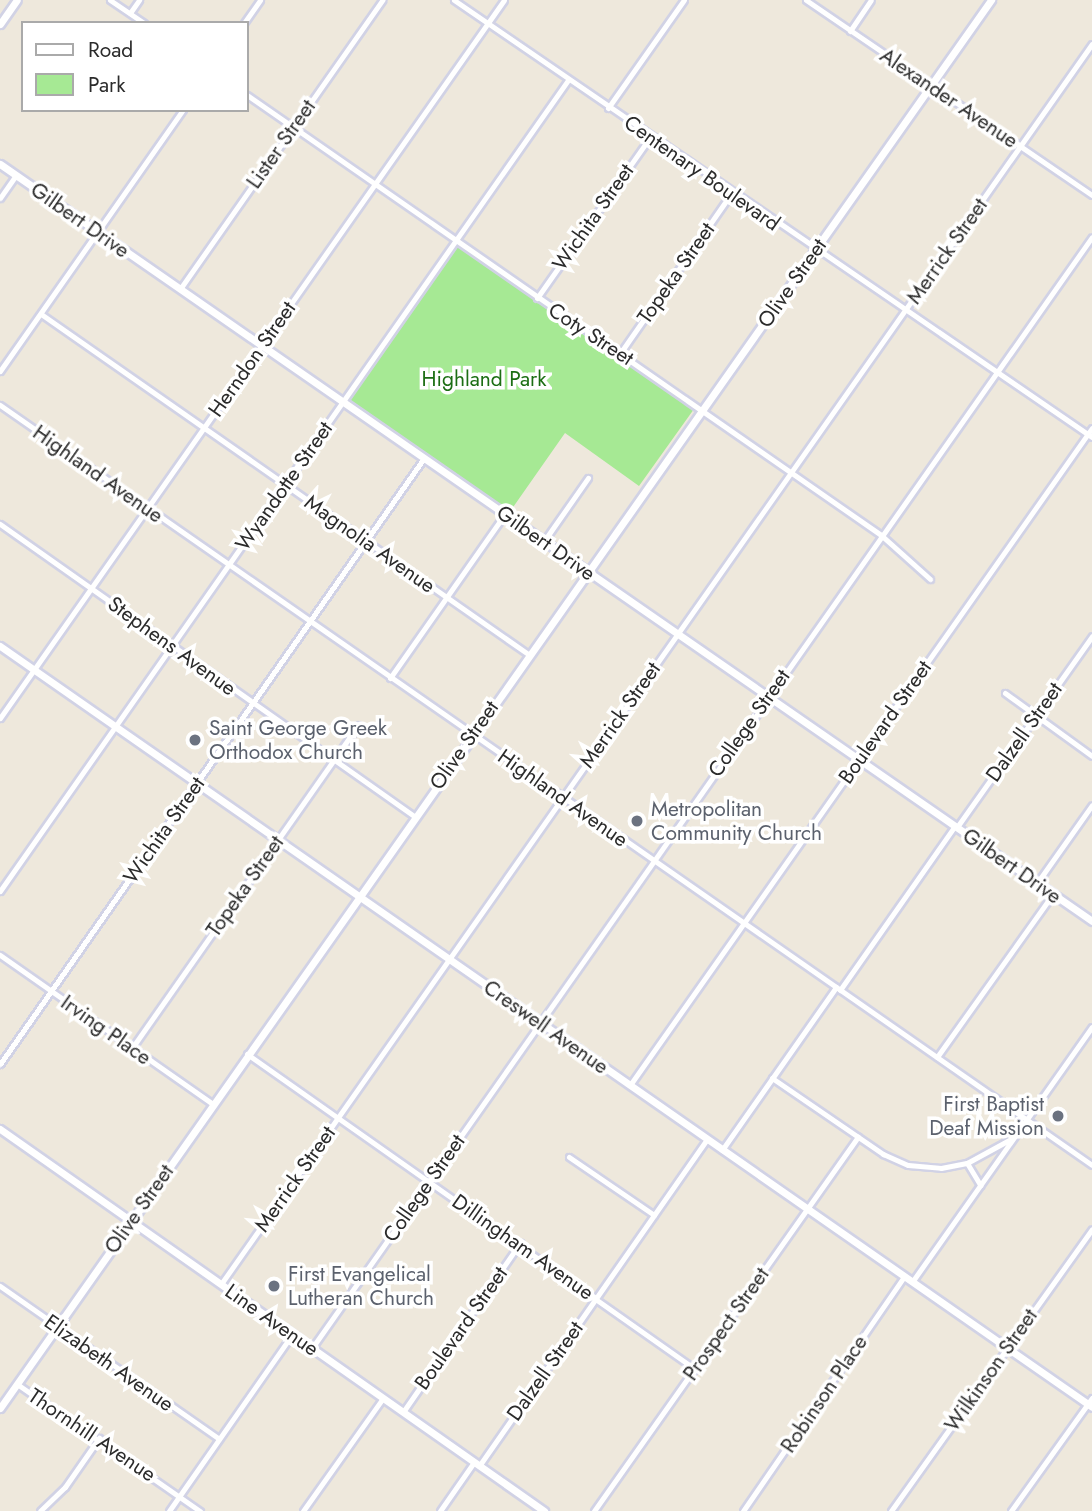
<!DOCTYPE html>
<style>
body{margin:0}
#map{position:relative;width:1092px;height:1511px;overflow:hidden;background:#eee8dc;font-family:Jost,sans-serif}
div>[style]{position:absolute}
[style*='--x']{left:calc(var(--x)*1px);top:calc(var(--y)*1px);width:calc(var(--w)*1px);rotate:calc(var(--a)*1deg)}
.green>*{inset:0;background:#a6e994}
.roads{filter:drop-shadow(2px 0 #d1d2e5) drop-shadow(-2px 0 #d1d2e5) drop-shadow(0 2px #d1d2e5) drop-shadow(0 -2px #d1d2e5)}
.street>*{height:5px;margin:-2.5px;padding:0 2.5px;transform-origin:2.5px;border-radius:2.5px;background:#fff}
.secondary>*{height:7px;margin:-3.5px;padding:0 3.5px;transform-origin:3.5px;border-radius:3.5px;background:#fff}
.dots>*{width:19px;height:19px;translate:-50% -50%;box-sizing:border-box;border:4px solid #fff;border-radius:50%}
span{translate:-50% -50%;white-space:nowrap;text-align:center;line-height:1.15;-webkit-text-stroke:7px #fff;paint-order:stroke}
.street-label{font-size:21px;color:#2b2b2b}
.park-label{font-size:21px;color:#1c6e14}
.worship-label{font-size:21px;color:#5b616d}
.left{translate:0 -50%;text-align:left}
.right{translate:-100% -50%;text-align:right}
.legend{position:absolute;left:21px;top:21px;width:228px;height:91px;box-sizing:border-box;background:#fff;border:2px solid #aaa;margin:0;padding:9px 12px;list-style:none;font-size:21px;color:#2b2b2b}
.legend li{display:flex;align-items:center;gap:14px;height:35px}
.legend b{width:35px;border:2px solid #aaa}
</style>
<div id="map">
<div class="green">
<div style="clip-path:polygon(457px 242px,694px 409px,639px 486px,565px 433px,509px 513px,347px 400px)"></div>
</div>
<div class="roads">
<div class="street">
<div style="--x:110;--y:0;--w:41;--a:34.1"></div>
<div style="--x:454;--y:0;--w:773;--a:34.41"></div>
<div style="--x:806;--y:0;--w:346;--a:34.3"></div>
<div style="--x:130;--y:13;--w:16;--a:-55"></div>
<div style="--x:244;--y:23;--w:28;--a:-55"></div>
<div style="--x:850;--y:31;--w:37;--a:-56"></div>
<div style="--x:247;--y:95;--w:772;--a:34.76"></div>
<div style="--x:881;--y:535;--w:66;--a:41.9"></div>
<div style="--x:608;--y:108;--w:132;--a:-54.9"></div>
<div style="--x:0;--y:198;--w:28;--a:-55"></div>
<div style="--x:180;--y:289;--w:353;--a:-55"></div>
<div style="--x:537;--y:298;--w:197;--a:-54.9"></div>
<div style="--x:41;--y:314;--w:594;--a:34.92"></div>
<div style="--x:621;--y:352;--w:193;--a:-55.2"></div>
<div style="--x:0;--y:371;--w:319;--a:-55"></div>
<div style="--x:0;--y:405;--w:1330;--a:34.84"></div>
<div style="--x:0;--y:524;--w:507;--a:35.2"></div>
<div style="--x:544;--y:541;--w:77;--a:-55.1"></div>
<div style="--x:390;--y:678;--w:200;--a:-55"></div>
<div style="--x:1005;--y:693;--w:107;--a:35.9"></div>
<div style="--x:0;--y:718;--w:877;--a:-54.93"></div>
<div style="--x:957;--y:827;--w:234;--a:-54.7"></div>
<div style="--x:1037;--y:883;--w:95;--a:-54.8"></div>
<div style="--x:0;--y:891;--w:990;--a:-54.99"></div>
<div style="--x:0;--y:955;--w:260;--a:35"></div>
<div style="--x:840;--y:990;--w:200;--a:-55"></div>
<div style="--x:132;--y:1048;--w:394;--a:-55"></div>
<div style="--x:247;--y:1054;--w:548;--a:35.11"></div>
<div style="--x:937;--y:1057;--w:200;--a:-54.6"></div>
<div style="--x:0;--y:1064;--w:740;--a:-55.02"></div>
<div style="--x:772;--y:1078;--w:135;--a:34.4"></div>
<div style="--x:883;--y:1154;--w:27;--a:24"></div>
<div style="--x:908;--y:1165;--w:33;--a:5"></div>
<div style="--x:941;--y:1168;--w:26;--a:-11"></div>
<div style="--x:967;--y:1163;--w:48;--a:-28.7"></div>
<div style="--x:630;--y:1085;--w:803;--a:-54.89"></div>
<div style="--x:722;--y:1150;--w:199;--a:-55"></div>
<div style="--x:569;--y:1157;--w:103;--a:34.3"></div>
<div style="--x:967;--y:1163;--w:26;--a:59"></div>
<div style="--x:912;--y:1282;--w:312;--a:-54.8"></div>
<div style="--x:221;--y:1284;--w:1515;--a:-54.92"></div>
<div style="--x:0;--y:1286;--w:267;--a:34.9"></div>
<div style="--x:312;--y:1348;--w:1357;--a:-54.93"></div>
<div style="--x:17;--y:1384;--w:223;--a:34.8"></div>
<div style="--x:403;--y:1412;--w:206;--a:-55.3"></div>
<div style="--x:479;--y:1466;--w:399;--a:-55.1"></div>
<div style="--x:40;--y:1511;--w:35;--a:-44"></div>
<div style="--x:65;--y:1487;--w:60;--a:-55.2"></div>
<div style="--x:169;--y:1511;--w:215;--a:-55.1"></div>
<div style="--x:303;--y:1511;--w:138;--a:-54.7"></div>
<div style="--x:440;--y:1511;--w:60;--a:-55.2"></div>
<div style="--x:594;--y:1511;--w:458;--a:-54.8"></div>
<div style="--x:743;--y:1511;--w:284;--a:-55.5"></div>
<div style="--x:891;--y:1511;--w:346;--a:-54.5"></div>
<div style="--x:1011;--y:1511;--w:139;--a:-54.4"></div>
</div>
<div class="secondary">
<div style="--x:0;--y:24;--w:29;--a:-55"></div>
<div style="--x:0;--y:164;--w:1329;--a:34.73"></div>
<div style="--x:0;--y:646;--w:1331;--a:34.87"></div>
<div style="--x:0;--y:1129;--w:665;--a:35.08"></div>
<div style="--x:0;--y:1408;--w:1722;--a:-54.86"></div>
</div>
</div>
<div class="dots">
<div style="left:195px;top:740px;background:#6b7280"></div>
<div style="left:637px;top:821px;background:#6b7280"></div>
<div style="left:1058px;top:1116px;background:#6b7280"></div>
<div style="left:274px;top:1286px;background:#6b7280"></div>
</div>
<div class="street-label">
<span style="left:949px;top:98px;rotate:34deg">Alexander Avenue</span>
<span style="left:281px;top:144px;rotate:-55deg">Lister Street</span>
<span style="left:702px;top:173px;rotate:35deg">Centenary Boulevard</span>
<span style="left:593px;top:217px;rotate:-55deg">Wichita Street</span>
<span style="left:80px;top:220px;rotate:35deg">Gilbert Drive</span>
<span style="left:947px;top:251px;rotate:-55deg">Merrick Street</span>
<span style="left:676px;top:273px;rotate:-55deg">Topeka Street</span>
<span style="left:792px;top:283px;rotate:-55deg">Olive Street</span>
<span style="left:591px;top:334px;rotate:33deg">Coty Street</span>
<span style="left:252px;top:359px;rotate:-55deg">Herndon Street</span>
<span style="left:98px;top:474px;rotate:35deg">Highland Avenue</span>
<span style="left:284px;top:486px;rotate:-55deg">Wyandotte Street</span>
<span style="left:546px;top:543px;rotate:35deg">Gilbert Drive</span>
<span style="left:370px;top:544px;rotate:35deg">Magnolia Avenue</span>
<span style="left:172px;top:646px;rotate:36deg">Stephens Avenue</span>
<span style="left:620px;top:715px;rotate:-55deg">Merrick Street</span>
<span style="left:885px;top:722px;rotate:-55deg">Boulevard Street</span>
<span style="left:749px;top:723px;rotate:-55deg">College Street</span>
<span style="left:1024px;top:732px;rotate:-55deg">Dalzell Street</span>
<span style="left:464px;top:745px;rotate:-55deg">Olive Street</span>
<span style="left:563px;top:798px;rotate:35deg">Highland Avenue</span>
<span style="left:164px;top:830px;rotate:-55deg">Wichita Street</span>
<span style="left:1012px;top:866px;rotate:35deg">Gilbert Drive</span>
<span style="left:245px;top:886px;rotate:-55deg">Topeka Street</span>
<span style="left:546px;top:1027px;rotate:35deg">Creswell Avenue</span>
<span style="left:106px;top:1030px;rotate:35deg">Irving Place</span>
<span style="left:295px;top:1179px;rotate:-55deg">Merrick Street</span>
<span style="left:424px;top:1188px;rotate:-55deg">College Street</span>
<span style="left:139px;top:1209px;rotate:-55deg">Olive Street</span>
<span style="left:523px;top:1247px;rotate:35deg">Dillingham Avenue</span>
<span style="left:272px;top:1320px;rotate:35deg">Line Avenue</span>
<span style="left:726px;top:1324px;rotate:-55deg">Prospect Street</span>
<span style="left:461px;top:1328px;rotate:-55deg">Boulevard Street</span>
<span style="left:109px;top:1363px;rotate:35deg">Elizabeth Avenue</span>
<span style="left:991px;top:1370px;rotate:-55deg">Wilkinson Street</span>
<span style="left:545px;top:1371px;rotate:-55deg">Dalzell Street</span>
<span style="left:824px;top:1394px;rotate:-56deg">Robinson Place</span>
<span style="left:92px;top:1435px;rotate:34deg">Thornhill Avenue</span>
</div>
<div class="park-label">
<span style="left:484px;top:379px">Highland Park</span>
</div>
<div class="worship-label">
<span class="left" style="left:209px;top:740px">Saint George Greek<br>Orthodox Church</span>
<span class="left" style="left:651px;top:821px">Metropolitan<br>Community Church</span>
<span class="right" style="left:1044px;top:1116px">First Baptist<br>Deaf Mission</span>
<span class="left" style="left:288px;top:1286px">First Evangelical<br>Lutheran Church</span>
</div>
<ul class="legend">
<li><b style="height:9px;background:#fff"></b>Road</li>
<li><b style="height:19px;background:#a6e994"></b>Park</li>
</ul>
</div>
